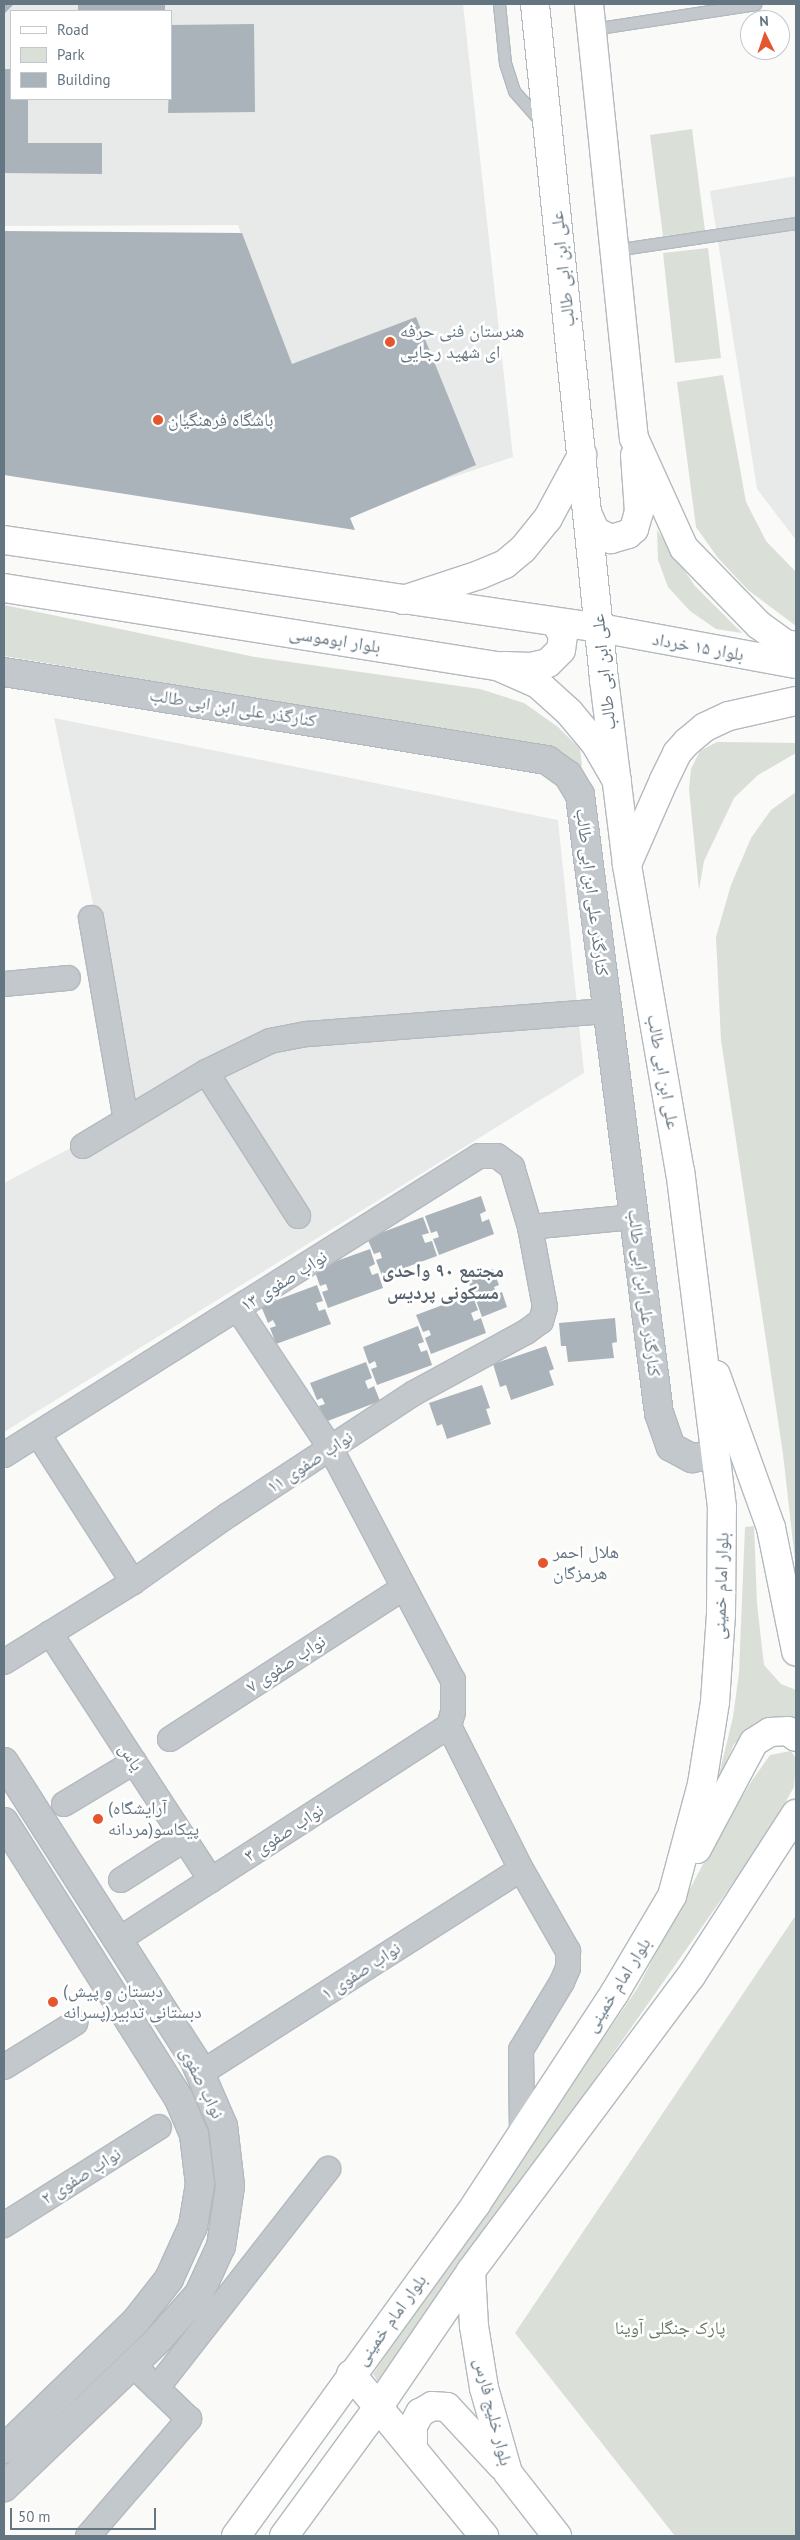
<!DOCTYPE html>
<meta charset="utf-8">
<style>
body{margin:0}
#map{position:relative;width:800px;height:2540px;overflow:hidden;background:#fafaf8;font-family:"PT Sans","Noto Naskh Arabic",sans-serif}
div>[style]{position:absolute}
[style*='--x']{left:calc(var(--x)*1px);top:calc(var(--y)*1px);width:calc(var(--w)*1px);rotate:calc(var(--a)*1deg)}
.built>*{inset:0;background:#e8e9e9}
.green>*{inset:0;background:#dadfd7}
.building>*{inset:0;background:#aab3b9}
.roads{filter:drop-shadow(1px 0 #b3babf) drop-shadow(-1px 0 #b3babf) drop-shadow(0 1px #b3babf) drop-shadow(0 -1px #b3babf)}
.service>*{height:11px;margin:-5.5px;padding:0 5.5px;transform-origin:5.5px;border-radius:5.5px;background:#c3c8cc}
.minor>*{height:24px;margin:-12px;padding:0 12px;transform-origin:12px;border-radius:12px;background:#c3c8cc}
.tertiary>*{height:28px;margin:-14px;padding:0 14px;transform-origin:14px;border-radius:14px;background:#c3c8cc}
.secondary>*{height:28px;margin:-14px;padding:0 14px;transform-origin:14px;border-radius:14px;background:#fff}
.primary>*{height:28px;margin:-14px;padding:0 14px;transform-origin:14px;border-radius:14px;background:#fff}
.dots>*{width:14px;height:14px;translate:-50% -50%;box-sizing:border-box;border:2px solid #fff;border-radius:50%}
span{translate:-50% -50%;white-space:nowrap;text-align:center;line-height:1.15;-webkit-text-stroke:5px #fff;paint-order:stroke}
.street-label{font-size:18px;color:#657683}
.poi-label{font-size:18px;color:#657683}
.left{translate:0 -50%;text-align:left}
.park-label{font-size:18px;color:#687a64}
.neighbourhood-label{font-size:19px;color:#57646e;font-weight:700}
.frame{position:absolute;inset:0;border:5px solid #657683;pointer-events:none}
.legend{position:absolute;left:10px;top:10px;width:162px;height:90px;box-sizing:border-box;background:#fff;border:1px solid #c1c8cd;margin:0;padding:6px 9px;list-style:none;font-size:15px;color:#657683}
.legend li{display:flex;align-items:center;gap:10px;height:25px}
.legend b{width:25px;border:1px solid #c1c8cd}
.north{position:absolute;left:740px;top:10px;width:50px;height:50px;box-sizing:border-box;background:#fff;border:1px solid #c1c8cd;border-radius:50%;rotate:356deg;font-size:14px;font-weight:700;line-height:20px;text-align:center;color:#657683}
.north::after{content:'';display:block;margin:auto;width:18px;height:22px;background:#e4572e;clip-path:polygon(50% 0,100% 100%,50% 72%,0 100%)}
.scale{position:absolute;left:10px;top:2508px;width:146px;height:22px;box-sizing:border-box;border:2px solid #657683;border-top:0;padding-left:6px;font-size:15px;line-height:18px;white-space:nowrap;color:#657683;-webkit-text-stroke:4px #fff;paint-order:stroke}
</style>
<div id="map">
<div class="built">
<div style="clip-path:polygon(evenodd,4px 4px,463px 4px,513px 457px,344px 513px,238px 225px,4px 226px,4px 4px,11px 11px,171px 11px,171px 99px,11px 99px,11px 11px)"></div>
<div style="clip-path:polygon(796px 176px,796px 540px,757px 489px,710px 191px)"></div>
<div style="clip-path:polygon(54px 718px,558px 820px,584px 1073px,4px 1432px,4px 1183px,137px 1113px)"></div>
</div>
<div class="green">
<div style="clip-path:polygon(692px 129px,705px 231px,663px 236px,650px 135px)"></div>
<div style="clip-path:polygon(708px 248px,721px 358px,675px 363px,663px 253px)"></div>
<div style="clip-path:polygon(723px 375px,746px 502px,766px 541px,796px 572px,796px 626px,748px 590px,718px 558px,696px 527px,677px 382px)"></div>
<div style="clip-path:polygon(657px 530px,695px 586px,742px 633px,716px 629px,690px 611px,668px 587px,658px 560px)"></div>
<div style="clip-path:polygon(4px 605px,255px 657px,480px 689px,524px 703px,558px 727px,580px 749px,582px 766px,570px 762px,554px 749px,4px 656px)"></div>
<div style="clip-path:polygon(717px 742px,796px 743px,796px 753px,758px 775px,734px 798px,704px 861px,699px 890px,689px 789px,691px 769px,700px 751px)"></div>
<div style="clip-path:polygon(796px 792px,796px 1569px,783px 1454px,721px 1040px,716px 937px,731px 885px,751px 838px,771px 810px)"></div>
<div style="clip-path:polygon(754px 1526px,757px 1604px,764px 1665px,781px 1684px,796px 1690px,796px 1723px,749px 1732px,734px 1744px,717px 1783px,733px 1717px,739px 1673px,745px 1527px)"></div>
<div style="clip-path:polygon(791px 1751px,796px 1759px,794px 1787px,768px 1833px,380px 2385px,373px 2374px,637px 1989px,720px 1832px,753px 1779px,770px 1755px)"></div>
<div style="clip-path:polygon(796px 1915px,796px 2536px,675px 2536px,515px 2333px)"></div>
</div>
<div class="building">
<div style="clip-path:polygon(4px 4px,14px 4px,4px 14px)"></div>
<div style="clip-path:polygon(78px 4px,165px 4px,165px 11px,78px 11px)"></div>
<div style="clip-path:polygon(254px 24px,255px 112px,168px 113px,171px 25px)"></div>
<div style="clip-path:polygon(4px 69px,11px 69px,11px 99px,28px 99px,28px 143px,102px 143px,102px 174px,4px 173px)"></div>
<div style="clip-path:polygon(4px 231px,242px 233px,292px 364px,416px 317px,476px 465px,350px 518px,355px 530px,4px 475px)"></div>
<div style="clip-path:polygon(481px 1196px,486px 1211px,480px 1214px,482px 1222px,489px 1219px,494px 1234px,439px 1255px,433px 1239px,439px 1237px,437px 1231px,431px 1233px,425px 1216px)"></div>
<div style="clip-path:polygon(423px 1217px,429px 1233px,422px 1235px,425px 1243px,432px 1241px,437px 1256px,382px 1276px,376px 1260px,382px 1258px,380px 1252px,374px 1254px,367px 1238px)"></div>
<div style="clip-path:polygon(370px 1249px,375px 1264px,369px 1267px,372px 1275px,378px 1273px,383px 1288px,328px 1308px,322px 1292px,328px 1290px,326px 1284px,320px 1286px,314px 1269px)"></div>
<div style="clip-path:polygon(493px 1269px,499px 1285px,494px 1287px,497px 1294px,502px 1292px,507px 1307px,482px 1317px,476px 1300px,481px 1298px,479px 1291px,473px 1293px,467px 1278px)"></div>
<div style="clip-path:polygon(317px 1285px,323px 1301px,316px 1303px,319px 1311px,325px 1309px,331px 1324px,276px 1344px,270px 1328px,276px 1326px,273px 1320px,268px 1323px,261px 1306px)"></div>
<div style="clip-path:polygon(472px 1294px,478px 1310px,471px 1313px,474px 1321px,481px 1318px,486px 1333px,431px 1354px,425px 1338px,431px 1335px,429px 1330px,423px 1332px,416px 1315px)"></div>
<div style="clip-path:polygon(615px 1318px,617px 1342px,612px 1343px,614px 1358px,568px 1362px,566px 1346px,561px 1346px,559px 1323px)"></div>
<div style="clip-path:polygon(418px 1326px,424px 1342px,418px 1344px,421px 1352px,427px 1350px,432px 1365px,377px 1385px,371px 1369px,377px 1367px,375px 1361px,369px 1364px,363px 1347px)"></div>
<div style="clip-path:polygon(546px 1346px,554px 1369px,549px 1371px,554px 1385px,511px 1400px,506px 1385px,500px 1387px,493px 1364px)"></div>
<div style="clip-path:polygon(366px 1362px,372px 1378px,365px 1381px,368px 1389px,374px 1386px,380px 1401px,325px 1422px,319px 1406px,325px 1404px,322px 1398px,317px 1400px,310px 1383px)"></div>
<div style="clip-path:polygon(482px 1385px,490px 1408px,486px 1409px,491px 1424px,447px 1439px,442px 1424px,437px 1426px,429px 1403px)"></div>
</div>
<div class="roads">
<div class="service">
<div style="--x:499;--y:4;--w:59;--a:84.2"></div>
<div style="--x:505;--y:63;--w:29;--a:72"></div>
<div style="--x:514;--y:91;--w:44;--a:48.7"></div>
<div style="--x:592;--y:29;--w:165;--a:-8.7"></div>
<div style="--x:615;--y:250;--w:183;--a:-8.5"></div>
</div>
<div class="minor">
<div style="--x:91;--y:918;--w:205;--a:80.2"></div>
<div style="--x:4;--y:984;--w:64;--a:-5.4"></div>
<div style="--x:206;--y:1072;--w:171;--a:57.4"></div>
<div style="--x:83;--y:1146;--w:144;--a:-31"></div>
<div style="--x:206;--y:1072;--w:71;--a:-25.8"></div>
<div style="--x:270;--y:1041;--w:38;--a:-11"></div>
<div style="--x:307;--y:1034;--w:301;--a:-4.4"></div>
<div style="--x:530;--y:1227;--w:104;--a:-5.5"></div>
<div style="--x:238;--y:1309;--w:168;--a:56.4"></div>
<div style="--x:331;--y:1449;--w:261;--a:62.2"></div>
<div style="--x:453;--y:1680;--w:32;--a:90"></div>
<div style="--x:453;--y:1712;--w:15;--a:106"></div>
<div style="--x:449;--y:1726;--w:160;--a:63.3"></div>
<div style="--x:521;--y:1869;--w:95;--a:60.2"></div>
<div style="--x:568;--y:1951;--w:17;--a:90"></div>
<div style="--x:568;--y:1968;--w:15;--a:113"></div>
<div style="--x:562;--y:1982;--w:79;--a:121.1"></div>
<div style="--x:521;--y:2050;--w:82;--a:89.3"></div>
<div style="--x:38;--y:1434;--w:176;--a:57.3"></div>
<div style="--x:4;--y:1455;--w:561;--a:-32.19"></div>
<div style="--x:479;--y:1156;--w:18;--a:0"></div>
<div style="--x:497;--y:1156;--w:19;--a:36"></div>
<div style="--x:512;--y:1167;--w:63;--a:73.3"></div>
<div style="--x:530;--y:1227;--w:81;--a:79.4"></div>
<div style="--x:545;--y:1307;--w:15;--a:106"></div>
<div style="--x:541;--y:1321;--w:19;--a:144"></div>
<div style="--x:526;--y:1332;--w:128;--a:151.4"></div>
<div style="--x:414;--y:1393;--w:222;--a:146.7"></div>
<div style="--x:228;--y:1515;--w:116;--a:144.8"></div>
<div style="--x:133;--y:1582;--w:152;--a:148.2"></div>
<div style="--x:50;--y:1633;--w:295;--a:56.9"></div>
<div style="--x:170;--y:1739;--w:278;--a:-32.9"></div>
<div style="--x:64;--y:1804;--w:82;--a:-31"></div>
<div style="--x:121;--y:1880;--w:76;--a:-32.6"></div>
<div style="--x:118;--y:1940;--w:394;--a:-32.9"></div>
<div style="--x:4;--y:2067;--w:84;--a:-31.8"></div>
<div style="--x:201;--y:2073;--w:379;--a:-32.5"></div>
<div style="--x:4;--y:2225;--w:183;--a:-32.3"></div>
<div style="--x:157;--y:2388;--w:278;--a:-52"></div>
<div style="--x:88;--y:2536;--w:155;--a:-49.2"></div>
<div style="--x:189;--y:2419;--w:78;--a:-136"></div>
</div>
<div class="tertiary">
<div style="--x:4;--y:672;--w:550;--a:9.21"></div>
<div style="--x:547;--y:760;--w:26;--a:36"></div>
<div style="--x:568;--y:775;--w:23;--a:59"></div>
<div style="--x:580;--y:795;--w:623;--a:82.72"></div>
<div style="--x:659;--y:1413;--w:36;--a:71"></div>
<div style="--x:671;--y:1447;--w:24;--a:28"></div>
<div style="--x:692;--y:1458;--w:21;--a:-8"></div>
<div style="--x:4;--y:1762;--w:353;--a:57.4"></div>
<div style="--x:194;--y:2059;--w:73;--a:66.6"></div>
<div style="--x:223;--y:2126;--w:60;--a:83.3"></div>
<div style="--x:230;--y:2186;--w:61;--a:98.5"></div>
<div style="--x:221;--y:2246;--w:53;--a:114.6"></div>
<div style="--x:199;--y:2294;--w:62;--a:131.7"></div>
<div style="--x:158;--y:2340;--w:213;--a:136.3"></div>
<div style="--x:4;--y:1822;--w:328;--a:57.7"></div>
<div style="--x:179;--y:2099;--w:38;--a:67"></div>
<div style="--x:194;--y:2134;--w:50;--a:83.2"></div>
<div style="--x:200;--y:2184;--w:43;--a:99.5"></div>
<div style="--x:193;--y:2226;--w:58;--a:114.4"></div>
<div style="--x:169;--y:2279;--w:53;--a:128.2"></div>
<div style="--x:136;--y:2321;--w:184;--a:135.9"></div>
</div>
<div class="secondary">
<div style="--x:4;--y:540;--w:602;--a:8.4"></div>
<div style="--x:4;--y:588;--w:499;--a:9"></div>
<div style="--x:497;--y:666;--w:45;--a:23.7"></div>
<div style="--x:538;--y:684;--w:42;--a:42.1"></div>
<div style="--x:569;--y:712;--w:40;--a:50"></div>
<div style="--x:595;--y:743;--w:44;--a:59.9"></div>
<div style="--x:504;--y:666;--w:27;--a:2"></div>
<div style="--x:531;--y:667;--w:17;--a:-13"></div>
<div style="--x:548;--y:663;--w:18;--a:-45"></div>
<div style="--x:561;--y:650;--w:15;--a:-82"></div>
<div style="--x:563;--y:635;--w:15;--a:-122"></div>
</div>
<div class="primary">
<div style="--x:589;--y:4;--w:436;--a:84.1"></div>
<div style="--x:634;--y:438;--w:121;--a:65.6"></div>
<div style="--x:684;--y:548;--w:107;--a:45.8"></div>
<div style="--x:759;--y:625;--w:32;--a:36"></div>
<div style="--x:785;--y:644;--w:11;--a:10"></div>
<div style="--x:588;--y:515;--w:17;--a:66"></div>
<div style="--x:595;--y:531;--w:18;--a:27"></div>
<div style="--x:611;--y:539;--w:18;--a:-16"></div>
<div style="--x:628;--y:534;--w:8;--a:-40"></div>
<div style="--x:634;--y:529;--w:18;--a:-74"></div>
<div style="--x:639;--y:512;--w:57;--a:-94"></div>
<div style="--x:403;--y:600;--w:80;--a:-18.2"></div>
<div style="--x:479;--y:575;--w:28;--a:-23"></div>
<div style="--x:505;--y:564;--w:23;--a:-40"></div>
<div style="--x:523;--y:549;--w:40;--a:-51"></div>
<div style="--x:548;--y:518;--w:72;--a:-61.6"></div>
<div style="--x:600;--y:628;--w:199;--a:10.4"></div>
<div style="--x:628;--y:862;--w:90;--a:-66.3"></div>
<div style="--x:664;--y:780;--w:30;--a:-64"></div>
<div style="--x:677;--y:753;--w:15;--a:-48"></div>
<div style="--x:687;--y:742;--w:23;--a:-40"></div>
<div style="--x:705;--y:727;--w:26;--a:-25"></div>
<div style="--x:729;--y:716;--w:69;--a:-12.6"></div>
<div style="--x:716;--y:1375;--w:163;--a:70.2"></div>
<div style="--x:771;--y:1528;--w:126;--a:78.5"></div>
<div style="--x:697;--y:1849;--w:121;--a:-62"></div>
<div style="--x:754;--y:1742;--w:19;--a:-32"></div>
<div style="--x:770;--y:1732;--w:18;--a:-3"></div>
<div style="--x:788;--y:1731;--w:10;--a:37"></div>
<div style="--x:471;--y:2271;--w:55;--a:86.9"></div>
<div style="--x:474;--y:2326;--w:63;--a:80.8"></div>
<div style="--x:484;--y:2388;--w:88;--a:74.2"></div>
<div style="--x:508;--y:2473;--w:80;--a:52.1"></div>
<div style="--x:351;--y:2374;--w:210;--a:50.6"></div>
<div style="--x:413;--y:2448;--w:22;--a:-90"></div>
<div style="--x:413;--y:2426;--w:15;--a:-62"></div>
<div style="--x:420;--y:2413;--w:14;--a:-30"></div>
<div style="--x:432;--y:2406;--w:15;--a:4"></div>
<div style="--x:447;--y:2407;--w:81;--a:47"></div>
<div style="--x:236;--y:2536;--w:410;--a:-54.1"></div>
<div style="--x:476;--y:2204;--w:251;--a:-56.7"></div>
<div style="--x:614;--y:1994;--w:114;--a:-59.4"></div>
<div style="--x:672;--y:1896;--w:116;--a:-75"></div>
<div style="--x:702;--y:1784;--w:83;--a:-81"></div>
<div style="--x:715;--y:1702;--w:88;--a:-86.1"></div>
<div style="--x:721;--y:1614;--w:107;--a:-89.5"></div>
<div style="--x:722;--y:1507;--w:338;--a:-97.1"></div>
<div style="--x:680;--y:1172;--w:313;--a:-99.8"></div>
<div style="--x:627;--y:864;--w:186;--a:-97.1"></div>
<div style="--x:604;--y:679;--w:679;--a:-95.84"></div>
<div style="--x:284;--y:2536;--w:161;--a:-53.8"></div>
<div style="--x:379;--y:2406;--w:163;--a:-55.7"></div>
<div style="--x:471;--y:2271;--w:368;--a:-53.3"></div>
<div style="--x:691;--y:1976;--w:193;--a:-57.1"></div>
</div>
</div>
<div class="dots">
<div style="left:390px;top:342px;background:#e4572e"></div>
<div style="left:158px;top:420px;background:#e4572e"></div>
<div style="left:543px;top:1563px;background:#e4572e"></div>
<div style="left:98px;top:1819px;background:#e4572e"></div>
<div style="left:53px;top:2002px;background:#e4572e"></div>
</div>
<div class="street-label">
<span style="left:563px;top:269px;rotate:-96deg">علی ابن ابی طالب</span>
<span style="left:335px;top:640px;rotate:9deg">بلوار ابوموسی</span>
<span style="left:698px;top:647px;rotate:10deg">بلوار ۱۵ خرداد</span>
<span style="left:604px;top:672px;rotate:-96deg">علی ابن ابی طالب</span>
<span style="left:233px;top:708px;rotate:9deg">کنارگذر علی ابن ابی طالب</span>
<span style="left:592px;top:892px;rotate:83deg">کنارگذر علی ابن ابی طالب</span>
<span style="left:663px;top:1072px;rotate:80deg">علی ابن ابی طالب</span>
<span style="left:284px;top:1281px;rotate:-32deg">نواب صفوی ۱۳</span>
<span style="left:644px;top:1293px;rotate:83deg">کنارگذر علی ابن ابی طالب</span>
<span style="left:310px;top:1462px;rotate:-33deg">نواب صفوی ۱۱</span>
<span style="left:721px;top:1586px;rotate:-88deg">بلوار امام خمینی</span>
<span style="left:286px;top:1664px;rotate:-33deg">نواب صفوی ۷</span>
<span style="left:131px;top:1757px;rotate:57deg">یاس</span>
<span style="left:284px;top:1833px;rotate:-33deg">نواب صفوی ۳</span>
<span style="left:361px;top:1971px;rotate:-33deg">نواب صفوی ۱</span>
<span style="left:618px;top:1985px;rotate:-58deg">بلوار امام خمینی</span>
<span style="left:202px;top:2083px;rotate:64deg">نواب صفوی</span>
<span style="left:81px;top:2176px;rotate:-32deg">نواب صفوی ۲</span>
<span style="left:391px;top:2320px;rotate:-54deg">بلوار امام خمینی</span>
<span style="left:493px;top:2412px;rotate:76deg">بلوار خلیج فارس</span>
</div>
<div class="poi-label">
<span class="left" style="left:400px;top:342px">هنرستان فنی حرفه<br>ای شهید رجایی</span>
<span class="left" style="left:168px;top:420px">باشگاه فرهنگیان</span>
<span class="left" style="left:553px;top:1563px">هلال احمر<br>هرمزگان</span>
<span class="left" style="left:108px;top:1819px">(آرایشگاه<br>پیکاسو(مردانه</span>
<span class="left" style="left:63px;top:2002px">(دبستان و پیش<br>دبستانی تدبیر(پسرانه</span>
</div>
<div class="park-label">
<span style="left:670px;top:2328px">پارک جنگلی آوینا</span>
</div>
<div class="neighbourhood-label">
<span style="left:443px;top:1282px">مجتمع ٩٠ واحدی<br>مسکونی پردیس</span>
</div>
<div class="frame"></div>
<ul class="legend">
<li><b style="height:6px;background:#fff"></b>Road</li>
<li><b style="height:14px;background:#dadfd7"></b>Park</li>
<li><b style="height:14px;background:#aab3b9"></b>Building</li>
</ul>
<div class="north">N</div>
<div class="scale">50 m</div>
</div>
